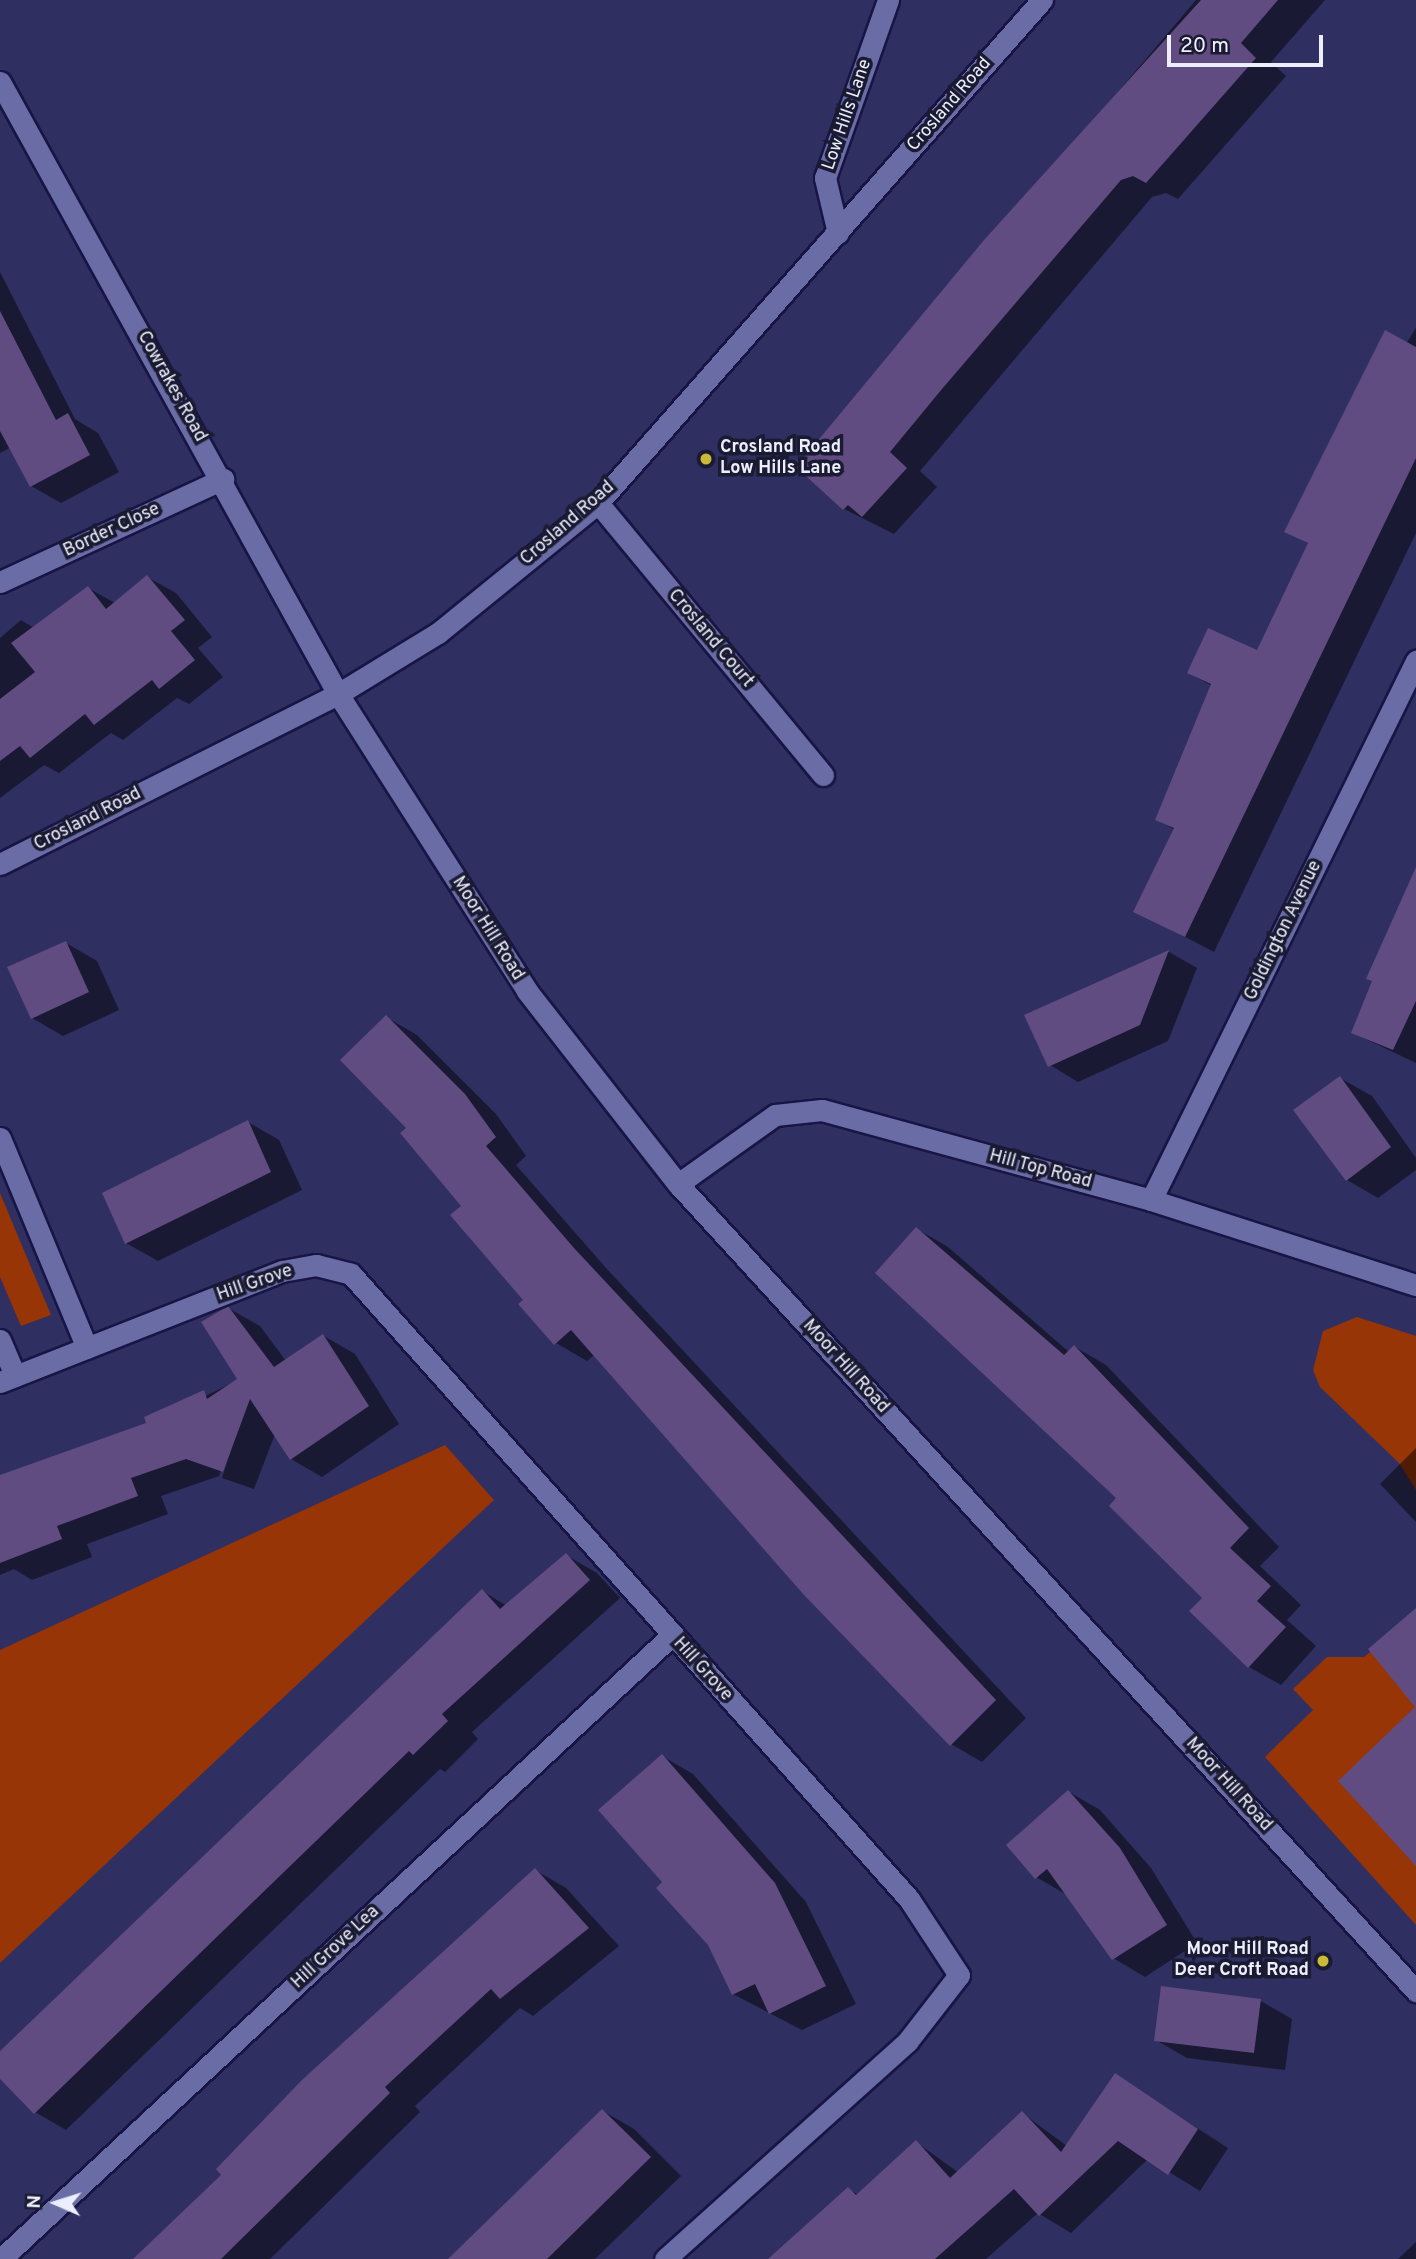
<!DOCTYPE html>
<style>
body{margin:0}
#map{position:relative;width:1416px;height:2259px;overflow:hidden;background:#2f2f61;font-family:Overpass,sans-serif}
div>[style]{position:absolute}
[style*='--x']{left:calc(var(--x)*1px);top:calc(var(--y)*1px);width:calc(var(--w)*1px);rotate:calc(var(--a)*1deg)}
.green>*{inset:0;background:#973506}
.shadow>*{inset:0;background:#0007}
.building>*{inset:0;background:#604c81}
.roads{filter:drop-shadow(2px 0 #181545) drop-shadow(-2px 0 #181545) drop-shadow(0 2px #181545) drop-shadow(0 -2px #181545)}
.minor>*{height:21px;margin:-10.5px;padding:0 10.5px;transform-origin:10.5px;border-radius:10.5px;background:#6a6da5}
.dots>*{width:19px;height:19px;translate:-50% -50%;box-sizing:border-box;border:4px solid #1a1b32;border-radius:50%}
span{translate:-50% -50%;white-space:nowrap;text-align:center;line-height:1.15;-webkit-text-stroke:7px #1a1b32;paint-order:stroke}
.street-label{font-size:18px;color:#eceefb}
.poi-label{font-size:18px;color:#eceefb;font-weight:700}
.left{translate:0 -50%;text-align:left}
.right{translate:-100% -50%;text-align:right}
.north{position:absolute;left:21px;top:2168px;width:70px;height:70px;-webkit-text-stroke:5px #1a1b32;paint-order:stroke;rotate:273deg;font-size:19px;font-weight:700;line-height:28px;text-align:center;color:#eceefb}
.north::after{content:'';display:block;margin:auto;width:24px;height:32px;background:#eceefb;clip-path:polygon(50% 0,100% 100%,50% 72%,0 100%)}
.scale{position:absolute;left:1167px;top:35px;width:156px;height:32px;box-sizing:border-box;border:4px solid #eceefb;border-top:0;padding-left:9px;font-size:21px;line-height:24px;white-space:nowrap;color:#eceefb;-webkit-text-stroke:5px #1a1b32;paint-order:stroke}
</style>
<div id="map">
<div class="green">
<div style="clip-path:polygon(0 1193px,51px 1315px,21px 1326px,0 1277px)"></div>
<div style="clip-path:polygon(1357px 1317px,1416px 1336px,1416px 1490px,1399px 1463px,1320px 1387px,1313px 1370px,1323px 1331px)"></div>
<div style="clip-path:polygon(445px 1445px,494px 1500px,0 1963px,0 1650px)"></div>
<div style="clip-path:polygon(1416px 1614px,1416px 1925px,1265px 1757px,1313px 1710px,1293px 1689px,1327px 1657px,1364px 1657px)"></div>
</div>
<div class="shadow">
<div style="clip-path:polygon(1196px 0,1325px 0,1271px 62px,1286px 76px,1178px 199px,1166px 193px,1152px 197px,920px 471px,937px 487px,894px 534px,844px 509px,799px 467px)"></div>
<div style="clip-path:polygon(0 272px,75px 419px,98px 433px,119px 472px,61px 503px,31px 486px,11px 447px,0 453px)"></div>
<div style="clip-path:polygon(1416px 328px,1416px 533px,1214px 952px,1136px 911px,1175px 830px,1157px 819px,1212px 686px,1189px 673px,1258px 653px,1309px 544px,1287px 531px)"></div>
<div style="clip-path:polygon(147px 577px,176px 593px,212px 637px,198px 648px,223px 677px,189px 704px,177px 698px,123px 740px,111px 733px,59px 773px,44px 765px,0 798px,0 638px,21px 620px,34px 628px,88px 588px,115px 603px)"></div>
<div style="clip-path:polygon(1416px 872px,1416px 1063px,1353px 1033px)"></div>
<div style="clip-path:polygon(66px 943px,97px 961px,119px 1010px,63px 1036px,32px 1018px)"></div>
<div style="clip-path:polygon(1169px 952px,1197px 968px,1168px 1041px,1078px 1082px,1050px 1065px,1027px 1016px)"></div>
<div style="clip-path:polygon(386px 1017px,417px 1035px,496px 1114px,526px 1156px,516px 1165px,606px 1268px,1026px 1718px,982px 1762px,951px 1744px,595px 1354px,587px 1361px,556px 1343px,409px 1128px)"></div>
<div style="clip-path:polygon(1340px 1078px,1372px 1096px,1416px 1158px,1416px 1170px,1378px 1198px,1347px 1180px)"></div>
<div style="clip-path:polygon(248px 1122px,279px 1140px,302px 1190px,158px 1261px,126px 1243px)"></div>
<div style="clip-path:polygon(917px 1229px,948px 1247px,1069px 1352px,1075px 1347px,1106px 1365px,1279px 1547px,1260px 1566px,1301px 1605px,1287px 1620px,1316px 1646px,1281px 1685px,1249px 1667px,1192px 1611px,1204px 1598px,1119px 1498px)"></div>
<div style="clip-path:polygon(228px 1308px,260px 1326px,286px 1361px,324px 1336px,355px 1354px,399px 1424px,322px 1477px,291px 1459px,275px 1434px,254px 1489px,222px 1478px,243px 1413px,219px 1476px,161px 1496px,168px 1514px,87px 1544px,92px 1557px,32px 1580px,14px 1569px,0 1575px,0 1479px,149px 1424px,240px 1379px)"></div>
<div style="clip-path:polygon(1416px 1448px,1416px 1522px,1380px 1484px)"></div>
<div style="clip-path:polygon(566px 1555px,597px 1573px,620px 1598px,472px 1732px,478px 1739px,445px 1772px,440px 1769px,66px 2130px,35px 2112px,0 2077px,0 2054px,482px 1591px,507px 1606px)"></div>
<div style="clip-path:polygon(662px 1756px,693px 1774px,806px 1902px,856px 2004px,802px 2030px,733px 1994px,709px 1944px,665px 1882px)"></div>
<div style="clip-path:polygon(1069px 1792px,1100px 1810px,1151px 1868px,1197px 1943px,1145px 1977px,1113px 1958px,1069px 1896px,1036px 1877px)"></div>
<div style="clip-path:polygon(535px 1870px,566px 1888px,619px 1946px,533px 2016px,520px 2008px,415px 2106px,420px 2112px,270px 2259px,136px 2259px)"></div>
<div style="clip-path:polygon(1261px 2001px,1292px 2019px,1285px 2070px,1187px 2058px,1156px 2040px)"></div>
<div style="clip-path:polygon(1115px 2075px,1228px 2148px,1200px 2191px,1148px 2159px,1071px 2233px,1038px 2213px,986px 2259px,784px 2259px,848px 2189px,859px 2195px,916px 2142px,959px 2173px,1022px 2113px,1067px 2146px)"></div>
<div style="clip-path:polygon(603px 2111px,634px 2129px,681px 2176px,595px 2259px,454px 2259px)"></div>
<div style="clip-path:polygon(1416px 2242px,1416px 2259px,1398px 2259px)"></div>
</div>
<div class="building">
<div style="clip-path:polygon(1201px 0,1278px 0,1241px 43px,1256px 58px,1146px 183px,1133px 176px,1121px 180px,942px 389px,890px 452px,907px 468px,862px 517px,848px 505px,843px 510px,796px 467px,984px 240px)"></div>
<div style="clip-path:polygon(0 311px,56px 420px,68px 413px,90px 455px,30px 487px,0 431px)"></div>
<div style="clip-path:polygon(1385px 330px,1416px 347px,1416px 458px,1185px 937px,1133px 912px,1174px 828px,1155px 820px,1211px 684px,1187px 673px,1208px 628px,1257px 650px,1308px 543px,1284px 532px)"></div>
<div style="clip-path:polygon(147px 575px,185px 620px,171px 631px,195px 660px,159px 689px,152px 680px,94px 725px,85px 714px,30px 758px,20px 746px,0 761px,0 699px,35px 672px,11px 643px,88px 586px,106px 609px)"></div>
<div style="clip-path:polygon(1416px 867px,1416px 1001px,1393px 1050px,1351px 1033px,1372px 981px,1366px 979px)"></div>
<div style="clip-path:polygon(66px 941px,89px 992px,31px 1019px,7px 967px)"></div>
<div style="clip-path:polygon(1169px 950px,1140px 1025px,1048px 1067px,1024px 1015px)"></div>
<div style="clip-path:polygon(386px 1015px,465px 1094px,496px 1137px,486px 1146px,574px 1248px,996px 1700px,950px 1746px,804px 1595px,571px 1330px,554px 1345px,518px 1304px,523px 1300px,450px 1215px,461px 1206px,400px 1133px,406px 1128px,340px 1060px)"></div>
<div style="clip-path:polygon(1340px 1076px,1391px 1147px,1346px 1181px,1293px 1110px)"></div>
<div style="clip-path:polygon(248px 1120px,271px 1172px,125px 1244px,102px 1193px)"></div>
<div style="clip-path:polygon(916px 1227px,1064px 1355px,1074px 1345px,1249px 1528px,1230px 1548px,1271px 1586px,1257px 1601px,1286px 1627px,1248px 1668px,1189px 1611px,1202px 1598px,1109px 1506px,1116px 1498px,875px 1273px)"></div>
<div style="clip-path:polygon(228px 1306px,274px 1367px,323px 1334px,369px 1406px,290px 1460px,250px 1399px,223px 1472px,186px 1459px,131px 1478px,138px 1496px,57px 1526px,62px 1539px,0 1563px,0 1475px,146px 1423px,144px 1417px,204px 1390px,207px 1399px,237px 1379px,201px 1322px)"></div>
<div style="clip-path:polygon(566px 1553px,590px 1580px,442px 1714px,448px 1721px,413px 1755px,409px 1751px,34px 2114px,0 2079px,0 2051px,482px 1589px,500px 1609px)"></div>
<div style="clip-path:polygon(1416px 1608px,1416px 1866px,1338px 1781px,1415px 1707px,1368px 1649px)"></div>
<div style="clip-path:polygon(662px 1754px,775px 1883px,826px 1986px,769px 2014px,755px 1984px,732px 1995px,708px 1945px,656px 1888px,662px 1882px,598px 1810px)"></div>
<div style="clip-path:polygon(1068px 1790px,1120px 1848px,1167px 1925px,1112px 1960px,1047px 1869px,1035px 1879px,1006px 1845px)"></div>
<div style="clip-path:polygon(535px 1868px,589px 1928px,500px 1999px,491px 1989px,385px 2087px,390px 2093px,221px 2259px,133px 2259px,221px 2175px,216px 2169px,302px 2080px)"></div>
<div style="clip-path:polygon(1161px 1986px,1261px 1999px,1254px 2053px,1154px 2041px)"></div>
<div style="clip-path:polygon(1115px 2073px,1198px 2129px,1168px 2175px,1118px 2141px,1039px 2216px,1014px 2189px,935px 2259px,768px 2259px,848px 2187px,856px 2195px,916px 2140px,950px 2178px,1022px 2111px,1061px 2152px)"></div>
<div style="clip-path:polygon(602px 2109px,651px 2157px,547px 2259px,448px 2259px)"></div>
</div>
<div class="roads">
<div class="minor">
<div style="--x:0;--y:82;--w:699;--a:61.09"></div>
<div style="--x:338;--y:694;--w:352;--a:57.5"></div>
<div style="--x:527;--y:991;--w:245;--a:52"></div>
<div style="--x:678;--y:1184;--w:1094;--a:47.56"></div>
<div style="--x:838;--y:233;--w:57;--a:-103.3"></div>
<div style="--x:825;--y:178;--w:189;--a:-70.5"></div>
<div style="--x:598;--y:503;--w:353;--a:50.4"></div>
<div style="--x:0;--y:582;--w:246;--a:-24.8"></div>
<div style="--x:0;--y:864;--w:378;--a:-26.7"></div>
<div style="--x:338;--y:694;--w:117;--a:-31.4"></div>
<div style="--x:438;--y:633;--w:206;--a:-39.1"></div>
<div style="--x:598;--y:503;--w:671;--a:-48.57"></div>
<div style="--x:0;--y:1138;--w:227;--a:67.5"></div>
<div style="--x:678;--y:1184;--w:119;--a:-35.4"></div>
<div style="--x:775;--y:1115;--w:47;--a:-6.1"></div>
<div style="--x:822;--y:1110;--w:341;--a:15.3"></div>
<div style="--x:1151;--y:1200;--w:278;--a:17.8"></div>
<div style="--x:1151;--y:1200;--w:601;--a:-63.82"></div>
<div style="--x:0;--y:1340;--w:39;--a:67"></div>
<div style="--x:0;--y:1382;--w:303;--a:-21.5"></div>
<div style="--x:282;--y:1271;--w:35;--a:-10"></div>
<div style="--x:316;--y:1265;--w:36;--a:14"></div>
<div style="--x:351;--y:1274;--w:838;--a:48.24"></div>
<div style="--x:909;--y:1899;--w:91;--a:56.7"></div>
<div style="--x:959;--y:1975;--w:85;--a:127.8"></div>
<div style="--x:907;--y:2042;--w:325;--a:138.1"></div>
<div style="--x:1;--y:2259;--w:915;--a:-42.92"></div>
</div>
</div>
<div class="dots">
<div style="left:706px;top:459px;background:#ccb938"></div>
<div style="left:1323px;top:1961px;background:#ccb938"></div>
</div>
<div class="street-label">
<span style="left:950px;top:105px;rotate:-49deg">Crosland Road</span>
<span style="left:848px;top:115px;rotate:-71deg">Low Hills Lane</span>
<span style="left:171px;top:387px;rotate:61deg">Cowrakes Road</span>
<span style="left:568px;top:524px;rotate:-41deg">Crosland Road</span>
<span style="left:112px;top:531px;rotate:-25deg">Border Close</span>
<span style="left:710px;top:639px;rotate:50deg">Crosland Court</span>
<span style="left:88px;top:820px;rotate:-27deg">Crosland Road</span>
<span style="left:487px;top:929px;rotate:58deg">Moor Hill Road</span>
<span style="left:1284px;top:931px;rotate:-64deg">Goldington Avenue</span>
<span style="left:1040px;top:1170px;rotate:15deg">Hill Top Road</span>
<span style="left:255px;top:1284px;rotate:-19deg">Hill Grove</span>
<span style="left:845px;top:1367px;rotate:48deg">Moor Hill Road</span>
<span style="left:702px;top:1670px;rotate:48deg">Hill Grove</span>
<span style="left:1228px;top:1785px;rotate:48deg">Moor Hill Road</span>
<span style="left:336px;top:1948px;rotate:-43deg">Hill Grove Lea</span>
</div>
<div class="poi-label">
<span class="left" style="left:720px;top:459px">Crosland Road<br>Low Hills Lane</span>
<span class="right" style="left:1309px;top:1961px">Moor Hill Road<br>Deer Croft Road</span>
</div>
<div class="north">N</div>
<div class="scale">20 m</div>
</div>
